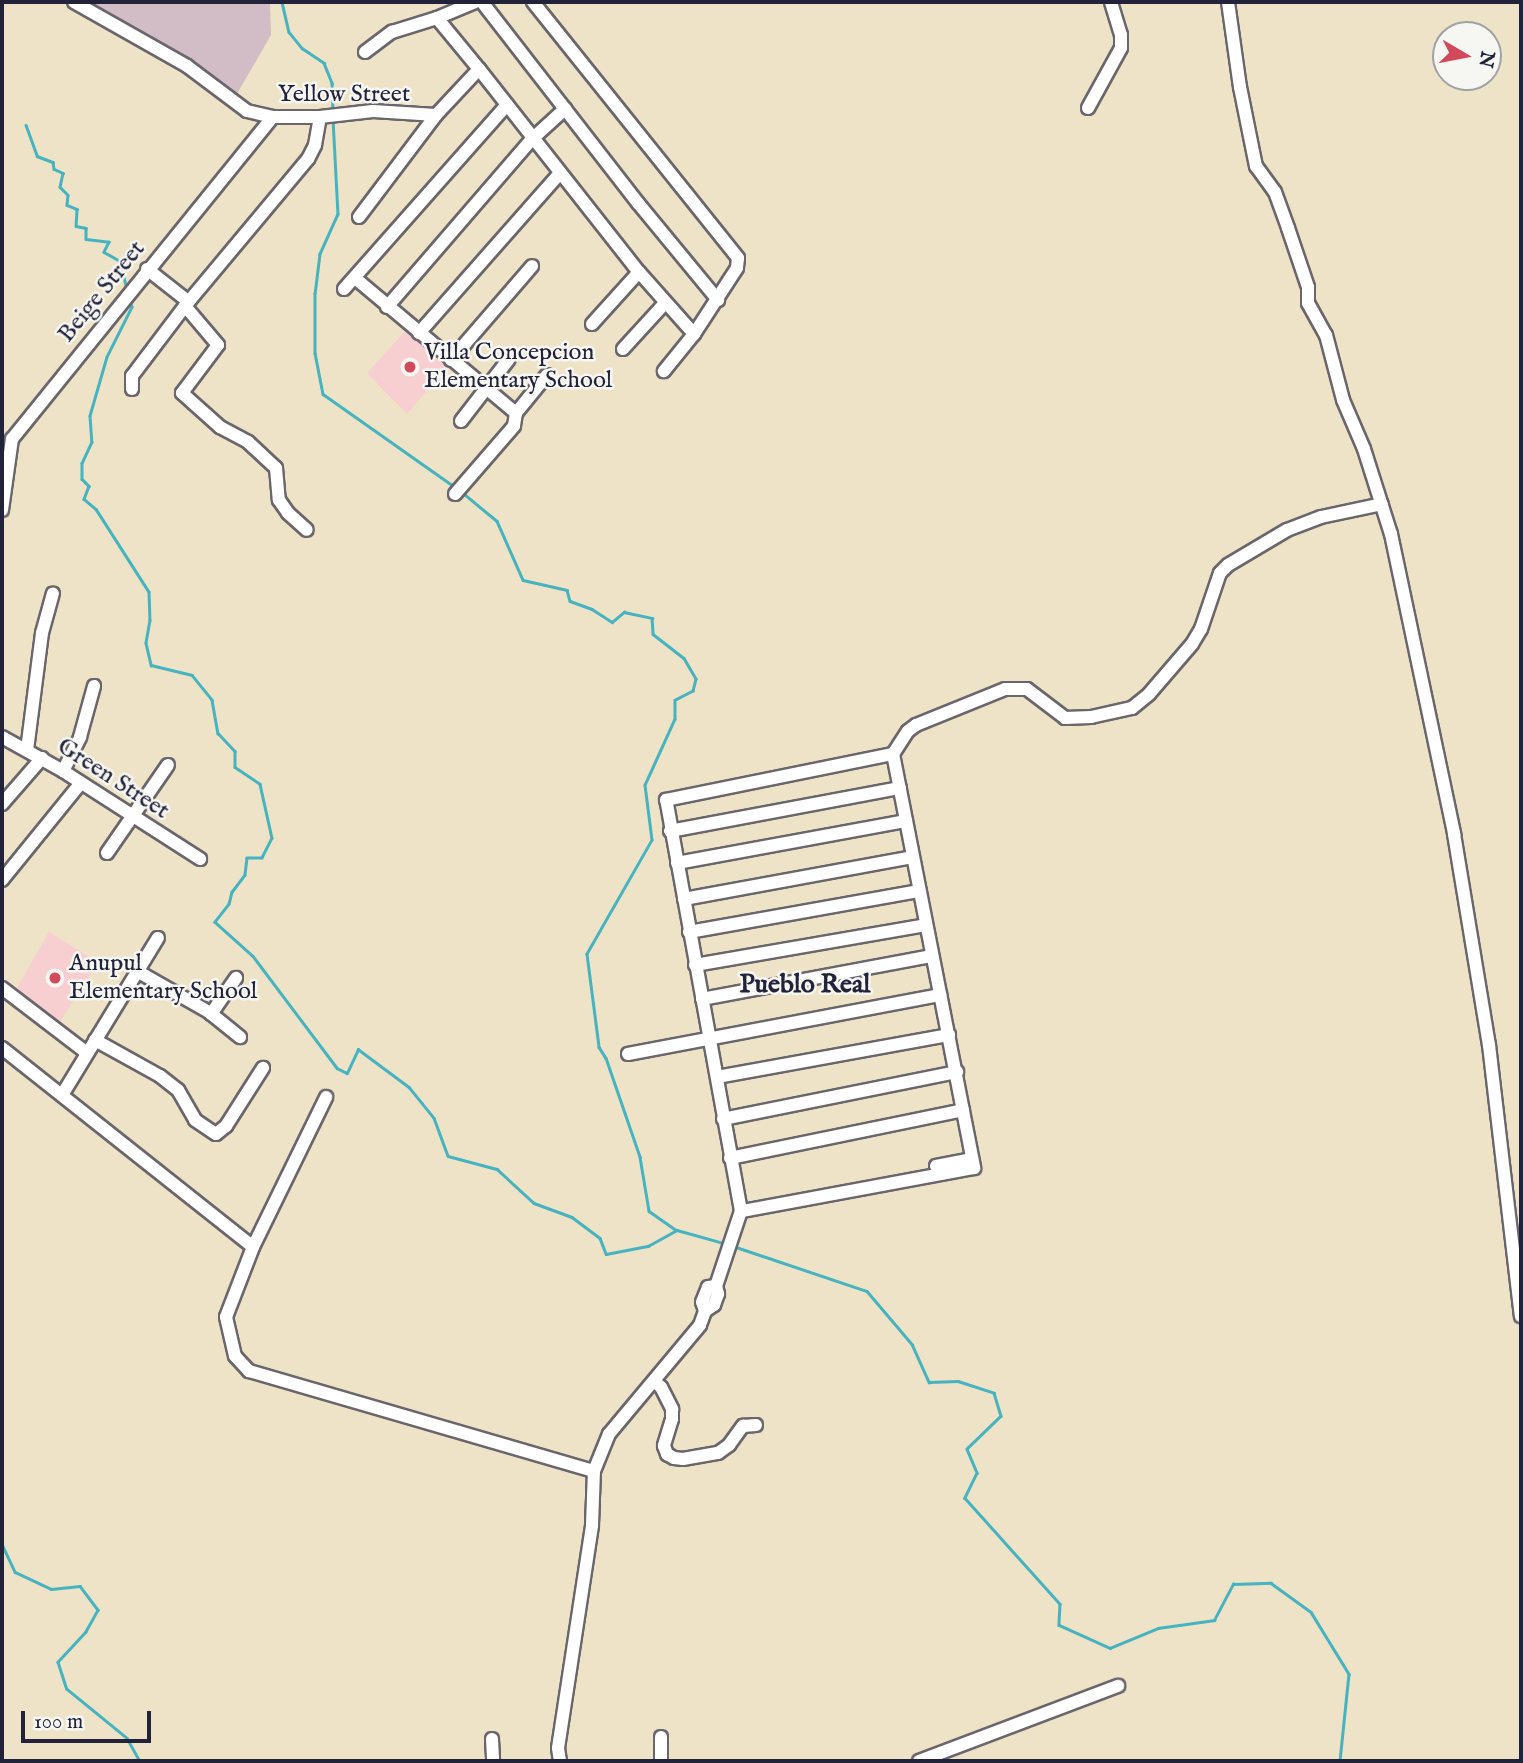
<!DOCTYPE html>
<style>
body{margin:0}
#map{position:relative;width:1523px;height:1763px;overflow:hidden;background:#eee3c6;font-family:"IM FELL English",serif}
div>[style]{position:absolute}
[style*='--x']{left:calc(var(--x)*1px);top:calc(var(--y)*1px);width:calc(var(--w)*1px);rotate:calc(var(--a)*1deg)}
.built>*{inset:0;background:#f7cfd1}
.industrial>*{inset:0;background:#d2bdc6}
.stream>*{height:2.5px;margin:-1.25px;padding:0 1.25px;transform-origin:1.25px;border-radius:1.25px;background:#45b3c0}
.roads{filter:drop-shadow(2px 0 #69666c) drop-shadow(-2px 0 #69666c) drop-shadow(0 2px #69666c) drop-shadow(0 -2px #69666c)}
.minor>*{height:12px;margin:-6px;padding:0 6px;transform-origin:6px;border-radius:6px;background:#fff}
.dots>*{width:19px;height:19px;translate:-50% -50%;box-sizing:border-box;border:4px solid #f6f6f2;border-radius:50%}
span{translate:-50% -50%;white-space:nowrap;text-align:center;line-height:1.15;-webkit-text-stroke:5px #f6f6f2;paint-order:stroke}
.street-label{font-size:24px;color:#22223b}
.poi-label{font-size:24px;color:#22223b}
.left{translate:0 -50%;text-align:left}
.neighbourhood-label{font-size:26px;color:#22223b;font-weight:700}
.frame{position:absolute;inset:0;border:4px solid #22223b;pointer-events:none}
.north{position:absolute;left:1432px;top:21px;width:70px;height:70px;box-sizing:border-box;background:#f6f6f2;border:2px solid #a1a1a9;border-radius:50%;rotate:100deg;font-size:19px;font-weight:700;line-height:28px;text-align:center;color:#22223b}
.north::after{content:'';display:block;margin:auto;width:24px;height:32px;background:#d1495b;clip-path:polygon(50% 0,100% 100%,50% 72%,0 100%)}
.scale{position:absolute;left:21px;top:1711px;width:130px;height:32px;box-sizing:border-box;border:4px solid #22223b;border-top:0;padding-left:9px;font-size:21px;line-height:24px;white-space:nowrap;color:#22223b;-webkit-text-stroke:5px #f6f6f2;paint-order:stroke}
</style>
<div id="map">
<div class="built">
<div style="clip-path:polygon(409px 327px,452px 361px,407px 414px,367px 373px)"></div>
<div style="clip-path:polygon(49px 932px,98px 962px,58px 1025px,13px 995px)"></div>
</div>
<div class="industrial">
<div style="clip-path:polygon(76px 2px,270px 2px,271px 35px,234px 99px)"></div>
</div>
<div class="stream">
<div style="--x:282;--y:2;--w:31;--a:77"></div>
<div style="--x:289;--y:32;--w:21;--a:51"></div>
<div style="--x:302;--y:48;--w:27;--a:34"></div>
<div style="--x:324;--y:63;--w:22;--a:68"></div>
<div style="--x:332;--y:83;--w:30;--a:88"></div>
<div style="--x:333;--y:119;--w:95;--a:87"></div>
<div style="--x:338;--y:214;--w:44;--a:114.2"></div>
<div style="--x:320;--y:254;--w:39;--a:97"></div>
<div style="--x:315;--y:293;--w:60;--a:90"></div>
<div style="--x:315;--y:353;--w:42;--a:79"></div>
<div style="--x:323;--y:394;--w:161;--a:35.2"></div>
<div style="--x:26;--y:125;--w:33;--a:70"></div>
<div style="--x:37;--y:156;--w:17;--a:21"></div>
<div style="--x:53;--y:162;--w:7;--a:82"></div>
<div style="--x:54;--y:169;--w:10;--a:24"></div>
<div style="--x:63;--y:173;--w:14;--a:102"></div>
<div style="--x:60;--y:187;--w:11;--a:45"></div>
<div style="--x:68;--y:195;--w:10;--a:96"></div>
<div style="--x:67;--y:205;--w:11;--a:22"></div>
<div style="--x:77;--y:209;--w:17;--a:93"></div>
<div style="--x:76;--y:226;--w:10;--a:11"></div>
<div style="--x:86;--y:228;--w:11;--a:90"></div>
<div style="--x:86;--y:239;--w:23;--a:7"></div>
<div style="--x:109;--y:242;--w:11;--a:117"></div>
<div style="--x:104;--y:252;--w:18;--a:29"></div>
<div style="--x:120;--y:261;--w:30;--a:76"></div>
<div style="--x:130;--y:300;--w:7;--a:74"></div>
<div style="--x:132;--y:307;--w:56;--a:116.6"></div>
<div style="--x:107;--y:357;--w:61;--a:106.1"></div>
<div style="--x:90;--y:416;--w:26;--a:86"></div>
<div style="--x:92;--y:442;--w:23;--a:115"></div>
<div style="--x:82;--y:463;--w:16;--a:90"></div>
<div style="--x:82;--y:479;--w:10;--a:45"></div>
<div style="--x:89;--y:486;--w:14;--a:111"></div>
<div style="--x:84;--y:499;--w:16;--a:40"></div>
<div style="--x:96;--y:509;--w:98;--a:57.4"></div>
<div style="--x:149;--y:592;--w:28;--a:88"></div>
<div style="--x:150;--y:620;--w:23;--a:100"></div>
<div style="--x:146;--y:643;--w:23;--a:77"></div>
<div style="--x:151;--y:665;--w:42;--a:13.7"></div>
<div style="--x:192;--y:675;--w:32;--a:51"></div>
<div style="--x:212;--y:700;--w:34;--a:80"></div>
<div style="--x:218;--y:733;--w:25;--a:47"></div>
<div style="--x:235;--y:751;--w:16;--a:90"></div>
<div style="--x:235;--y:767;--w:30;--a:34"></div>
<div style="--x:260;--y:784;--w:55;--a:77.5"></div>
<div style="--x:272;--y:838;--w:22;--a:117"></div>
<div style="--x:262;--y:858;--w:15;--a:180"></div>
<div style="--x:247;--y:858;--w:17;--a:97"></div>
<div style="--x:245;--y:875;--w:21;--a:127"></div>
<div style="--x:232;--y:892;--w:12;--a:104"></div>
<div style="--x:229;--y:904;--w:23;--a:128"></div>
<div style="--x:215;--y:922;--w:51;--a:41.8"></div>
<div style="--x:253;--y:956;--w:140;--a:53.1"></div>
<div style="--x:337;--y:1068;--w:11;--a:27"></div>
<div style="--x:347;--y:1073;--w:26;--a:-65"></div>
<div style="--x:358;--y:1049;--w:64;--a:36.7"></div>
<div style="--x:409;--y:1087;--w:40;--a:51"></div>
<div style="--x:434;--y:1118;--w:40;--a:69.8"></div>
<div style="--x:448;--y:1156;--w:51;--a:14.9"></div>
<div style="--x:497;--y:1169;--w:50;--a:42.6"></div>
<div style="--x:534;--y:1203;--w:40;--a:20.2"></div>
<div style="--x:572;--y:1217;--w:35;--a:37"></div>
<div style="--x:600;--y:1238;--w:17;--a:69"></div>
<div style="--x:606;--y:1254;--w:43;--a:-10.8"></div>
<div style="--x:648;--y:1246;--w:33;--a:-29"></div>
<div style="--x:677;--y:1230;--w:52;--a:15.6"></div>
<div style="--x:463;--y:493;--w:44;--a:39.5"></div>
<div style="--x:497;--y:521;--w:64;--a:66.2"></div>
<div style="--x:523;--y:580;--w:45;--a:12.8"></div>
<div style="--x:567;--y:590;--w:11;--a:75"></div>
<div style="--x:570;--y:601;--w:23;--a:20"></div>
<div style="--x:592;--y:609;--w:24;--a:33"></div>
<div style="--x:612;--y:622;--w:16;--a:-40"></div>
<div style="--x:624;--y:612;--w:29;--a:12"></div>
<div style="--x:652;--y:618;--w:16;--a:86"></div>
<div style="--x:653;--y:634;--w:39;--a:38"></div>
<div style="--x:684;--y:658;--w:24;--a:60"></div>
<div style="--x:696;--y:679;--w:12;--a:104"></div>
<div style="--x:693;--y:691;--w:20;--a:153"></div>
<div style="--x:675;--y:700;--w:19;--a:90"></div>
<div style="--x:675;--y:719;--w:72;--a:114.4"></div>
<div style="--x:645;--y:785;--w:55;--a:82.7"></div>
<div style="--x:652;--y:840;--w:131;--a:119.7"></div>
<div style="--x:587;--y:954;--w:94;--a:82.6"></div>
<div style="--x:599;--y:1047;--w:13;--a:58"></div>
<div style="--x:606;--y:1058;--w:105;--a:71"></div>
<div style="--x:640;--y:1157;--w:55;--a:80.5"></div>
<div style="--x:649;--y:1211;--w:33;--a:35"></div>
<div style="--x:733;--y:1246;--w:141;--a:18.6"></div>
<div style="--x:867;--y:1291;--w:70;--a:49.7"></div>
<div style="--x:912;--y:1344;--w:42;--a:65.9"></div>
<div style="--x:929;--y:1382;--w:29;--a:-2"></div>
<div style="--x:958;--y:1381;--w:38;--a:18"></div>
<div style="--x:994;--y:1393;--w:24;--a:73"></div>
<div style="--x:1001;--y:1416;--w:47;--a:135.9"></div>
<div style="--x:967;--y:1449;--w:26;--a:67"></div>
<div style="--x:977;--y:1473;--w:28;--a:116"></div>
<div style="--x:965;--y:1498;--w:142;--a:48.1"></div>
<div style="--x:1060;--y:1604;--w:21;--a:93"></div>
<div style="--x:1059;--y:1625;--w:56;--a:24.3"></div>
<div style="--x:1110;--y:1648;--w:52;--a:-22.6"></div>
<div style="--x:1158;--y:1628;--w:57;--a:-8.1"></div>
<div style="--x:1214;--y:1620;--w:41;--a:-62.2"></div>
<div style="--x:1233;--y:1584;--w:38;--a:-2"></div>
<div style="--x:1271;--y:1583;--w:49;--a:35.9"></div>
<div style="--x:1311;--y:1612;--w:73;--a:58.5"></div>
<div style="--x:1349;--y:1674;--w:87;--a:95.9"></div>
<div style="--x:2;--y:1544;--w:31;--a:65"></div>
<div style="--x:15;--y:1572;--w:40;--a:25"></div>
<div style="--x:51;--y:1589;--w:29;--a:-6"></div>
<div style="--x:80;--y:1586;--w:30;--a:53"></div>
<div style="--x:98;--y:1610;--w:25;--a:119"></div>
<div style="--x:86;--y:1632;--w:41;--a:133"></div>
<div style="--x:58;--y:1662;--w:28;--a:72"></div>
<div style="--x:67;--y:1689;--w:77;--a:39.2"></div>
<div style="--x:127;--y:1738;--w:26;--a:61"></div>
</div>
<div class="roads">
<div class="minor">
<div style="--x:74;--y:2;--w:130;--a:29.5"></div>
<div style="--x:187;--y:66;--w:75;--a:36.9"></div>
<div style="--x:247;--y:111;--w:27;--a:13"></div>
<div style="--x:273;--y:117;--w:47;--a:0"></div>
<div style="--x:320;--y:117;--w:53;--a:-6.5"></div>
<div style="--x:373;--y:111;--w:63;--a:3.6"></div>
<div style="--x:482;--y:2;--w:254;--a:52.2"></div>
<div style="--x:638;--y:203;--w:126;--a:50.5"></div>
<div style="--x:533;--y:2;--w:328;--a:51.3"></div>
<div style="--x:738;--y:258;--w:10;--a:96"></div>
<div style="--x:737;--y:268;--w:79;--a:123.1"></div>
<div style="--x:1228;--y:2;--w:86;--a:82"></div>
<div style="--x:1240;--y:87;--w:81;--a:78.6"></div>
<div style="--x:1256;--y:166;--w:32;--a:54"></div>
<div style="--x:1275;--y:192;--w:38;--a:70"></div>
<div style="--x:1288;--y:228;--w:62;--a:71.3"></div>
<div style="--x:1308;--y:287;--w:16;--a:90"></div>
<div style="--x:1308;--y:303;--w:37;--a:61"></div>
<div style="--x:1326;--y:335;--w:67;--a:75.3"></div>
<div style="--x:1343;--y:400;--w:53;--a:66.8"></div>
<div style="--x:1364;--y:449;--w:89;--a:72.4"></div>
<div style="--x:1391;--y:534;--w:307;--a:78.1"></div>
<div style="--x:1454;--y:834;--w:214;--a:80.6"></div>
<div style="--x:1489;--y:1045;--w:273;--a:83.3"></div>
<div style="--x:365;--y:52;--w:34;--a:-37"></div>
<div style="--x:392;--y:32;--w:47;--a:-17.3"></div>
<div style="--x:479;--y:69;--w:258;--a:51.8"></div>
<div style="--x:639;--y:272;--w:83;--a:48.4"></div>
<div style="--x:694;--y:334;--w:48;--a:129"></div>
<div style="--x:1088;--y:108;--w:68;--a:-61.2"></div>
<div style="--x:1121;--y:48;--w:13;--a:-90"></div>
<div style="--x:1121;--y:35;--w:34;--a:-107"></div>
<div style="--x:359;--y:217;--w:128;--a:-53"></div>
<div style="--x:436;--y:115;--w:63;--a:-46.9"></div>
<div style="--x:479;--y:69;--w:66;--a:-129.5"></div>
<div style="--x:437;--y:18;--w:41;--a:-22.8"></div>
<div style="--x:147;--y:269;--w:53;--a:38.2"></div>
<div style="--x:355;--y:278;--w:210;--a:40"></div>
<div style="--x:516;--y:413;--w:13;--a:99"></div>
<div style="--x:514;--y:426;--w:90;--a:130.9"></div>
<div style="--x:344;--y:289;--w:246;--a:-48.5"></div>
<div style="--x:185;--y:306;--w:51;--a:49.8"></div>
<div style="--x:218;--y:345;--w:60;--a:126.9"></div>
<div style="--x:182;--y:393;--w:51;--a:41.8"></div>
<div style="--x:220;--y:427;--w:32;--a:28"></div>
<div style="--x:248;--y:442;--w:38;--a:43"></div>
<div style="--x:276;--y:468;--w:32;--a:85"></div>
<div style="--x:279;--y:500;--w:16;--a:55"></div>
<div style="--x:288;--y:513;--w:25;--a:42"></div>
<div style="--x:387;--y:307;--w:222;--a:-49.2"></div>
<div style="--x:532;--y:139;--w:45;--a:-42.3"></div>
<div style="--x:592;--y:324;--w:70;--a:-47.9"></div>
<div style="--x:419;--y:333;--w:212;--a:-48.6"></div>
<div style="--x:623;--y:349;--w:62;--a:-47.6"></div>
<div style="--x:451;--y:360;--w:124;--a:-49.2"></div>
<div style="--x:132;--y:389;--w:13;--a:-90"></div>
<div style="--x:132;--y:376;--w:88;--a:-52.9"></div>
<div style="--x:185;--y:306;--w:192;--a:-50.1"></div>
<div style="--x:308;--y:159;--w:16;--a:-63"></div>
<div style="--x:315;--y:145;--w:28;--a:-80"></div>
<div style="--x:516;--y:413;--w:49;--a:-50.8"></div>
<div style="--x:461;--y:421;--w:78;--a:-52.3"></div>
<div style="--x:2;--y:510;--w:72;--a:-82"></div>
<div style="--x:12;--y:439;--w:414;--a:-51"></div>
<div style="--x:2;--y:737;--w:70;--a:29.1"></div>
<div style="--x:63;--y:771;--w:163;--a:32.7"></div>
<div style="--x:27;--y:750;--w:118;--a:-82.7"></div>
<div style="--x:42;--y:633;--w:41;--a:-74.6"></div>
<div style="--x:893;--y:754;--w:27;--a:-57"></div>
<div style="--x:908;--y:731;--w:10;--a:-37"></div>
<div style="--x:916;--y:725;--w:96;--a:-22"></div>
<div style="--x:1005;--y:689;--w:22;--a:0"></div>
<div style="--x:1027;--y:689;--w:48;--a:37.3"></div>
<div style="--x:1065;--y:718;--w:26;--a:-2"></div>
<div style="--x:1091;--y:717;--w:42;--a:-12.4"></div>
<div style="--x:1132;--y:708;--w:22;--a:-39"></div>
<div style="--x:1149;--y:694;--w:66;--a:-49.3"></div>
<div style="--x:1192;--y:644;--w:17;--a:-59"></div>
<div style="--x:1201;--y:629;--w:59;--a:-71.3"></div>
<div style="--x:1220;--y:573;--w:11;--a:-45"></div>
<div style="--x:1228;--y:565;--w:69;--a:-30.7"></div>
<div style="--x:1287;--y:530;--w:36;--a:-21"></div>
<div style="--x:1321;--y:517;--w:62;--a:-12"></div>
<div style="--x:63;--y:771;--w:38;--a:-63"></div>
<div style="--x:80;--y:737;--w:53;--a:-74.6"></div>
<div style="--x:2;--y:804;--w:61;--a:-49"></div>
<div style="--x:670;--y:831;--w:234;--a:-10.6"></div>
<div style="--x:107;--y:853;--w:107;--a:-55.3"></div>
<div style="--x:677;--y:863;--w:233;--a:-10.4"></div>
<div style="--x:2;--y:880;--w:124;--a:-50.9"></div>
<div style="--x:684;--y:899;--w:232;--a:-10.4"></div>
<div style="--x:689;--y:932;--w:234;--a:-10.1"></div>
<div style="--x:695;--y:965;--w:234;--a:-9.8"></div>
<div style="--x:137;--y:971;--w:83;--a:29.7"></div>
<div style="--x:209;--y:1012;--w:40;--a:39"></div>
<div style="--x:2;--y:988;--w:107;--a:37.4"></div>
<div style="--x:702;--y:999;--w:234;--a:-10.6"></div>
<div style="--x:211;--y:1014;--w:44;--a:-55.2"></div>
<div style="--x:95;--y:1040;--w:74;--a:29"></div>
<div style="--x:160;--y:1076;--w:23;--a:38"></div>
<div style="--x:178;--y:1090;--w:34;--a:60"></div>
<div style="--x:195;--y:1120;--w:25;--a:34"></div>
<div style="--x:216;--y:1134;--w:13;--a:-39"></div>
<div style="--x:226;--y:1126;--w:69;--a:-57.5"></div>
<div style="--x:2;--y:1048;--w:320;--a:38.4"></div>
<div style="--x:253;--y:1247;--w:75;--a:111.1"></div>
<div style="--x:226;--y:1317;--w:40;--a:77"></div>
<div style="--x:235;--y:1356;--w:21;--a:47"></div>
<div style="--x:249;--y:1371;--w:359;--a:16.2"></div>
<div style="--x:628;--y:1054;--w:318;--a:-10.7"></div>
<div style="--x:717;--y:1077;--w:236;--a:-10.3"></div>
<div style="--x:62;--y:1095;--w:184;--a:-58.6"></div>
<div style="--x:723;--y:1119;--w:239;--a:-11.4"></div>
<div style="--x:730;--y:1158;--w:238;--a:-11.6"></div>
<div style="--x:936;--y:1166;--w:37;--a:-11"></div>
<div style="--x:253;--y:1247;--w:167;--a:-64"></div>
<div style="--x:705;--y:1311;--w:9;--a:-108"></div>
<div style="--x:702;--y:1302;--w:16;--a:-68"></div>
<div style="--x:708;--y:1287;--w:8;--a:-7"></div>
<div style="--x:654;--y:1381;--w:9;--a:41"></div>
<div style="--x:661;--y:1387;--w:25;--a:63"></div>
<div style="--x:672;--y:1409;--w:10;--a:90"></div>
<div style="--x:672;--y:1419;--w:28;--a:107"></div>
<div style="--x:664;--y:1446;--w:9;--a:69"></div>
<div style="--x:667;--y:1454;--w:8;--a:30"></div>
<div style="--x:674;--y:1458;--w:9;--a:6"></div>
<div style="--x:683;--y:1459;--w:36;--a:-10"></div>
<div style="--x:718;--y:1453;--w:14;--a:-36"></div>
<div style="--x:729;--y:1445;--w:24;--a:-54"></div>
<div style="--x:743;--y:1426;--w:13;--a:-4"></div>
<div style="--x:492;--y:1739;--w:22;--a:87"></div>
<div style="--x:560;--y:1761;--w:13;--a:-99"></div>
<div style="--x:558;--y:1748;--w:226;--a:-81.3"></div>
<div style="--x:592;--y:1525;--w:54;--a:-87.9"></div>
<div style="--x:594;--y:1471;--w:40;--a:-68"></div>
<div style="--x:609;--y:1434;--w:142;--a:-50.1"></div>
<div style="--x:700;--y:1325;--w:15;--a:-70"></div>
<div style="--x:705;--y:1311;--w:11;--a:-34"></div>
<div style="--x:714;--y:1305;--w:12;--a:-70"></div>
<div style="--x:718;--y:1294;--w:8;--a:-104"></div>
<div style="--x:716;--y:1286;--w:79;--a:-71.6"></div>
<div style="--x:741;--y:1211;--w:418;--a:-100.3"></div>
<div style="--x:666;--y:800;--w:232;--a:-11.5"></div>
<div style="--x:893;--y:754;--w:422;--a:78.9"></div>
<div style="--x:974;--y:1168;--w:237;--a:169.5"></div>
<div style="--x:661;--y:1761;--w:24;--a:-90"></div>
<div style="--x:919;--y:1761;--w:213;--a:-20.7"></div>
</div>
</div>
<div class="dots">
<div style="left:410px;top:367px;background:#d1495b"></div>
<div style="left:55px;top:978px;background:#d1495b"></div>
</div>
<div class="street-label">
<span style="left:344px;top:95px">Yellow Street</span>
<span style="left:102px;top:292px;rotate:-51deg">Beige Street</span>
<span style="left:113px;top:779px;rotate:33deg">Green Street</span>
</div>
<div class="poi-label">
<span class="left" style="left:424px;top:367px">Villa Concepcion<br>Elementary School</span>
<span class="left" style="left:69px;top:978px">Anupul<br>Elementary School</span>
</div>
<div class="neighbourhood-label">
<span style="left:805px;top:985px">Pueblo Real</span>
</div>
<div class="frame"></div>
<div class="north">N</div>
<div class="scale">100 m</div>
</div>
